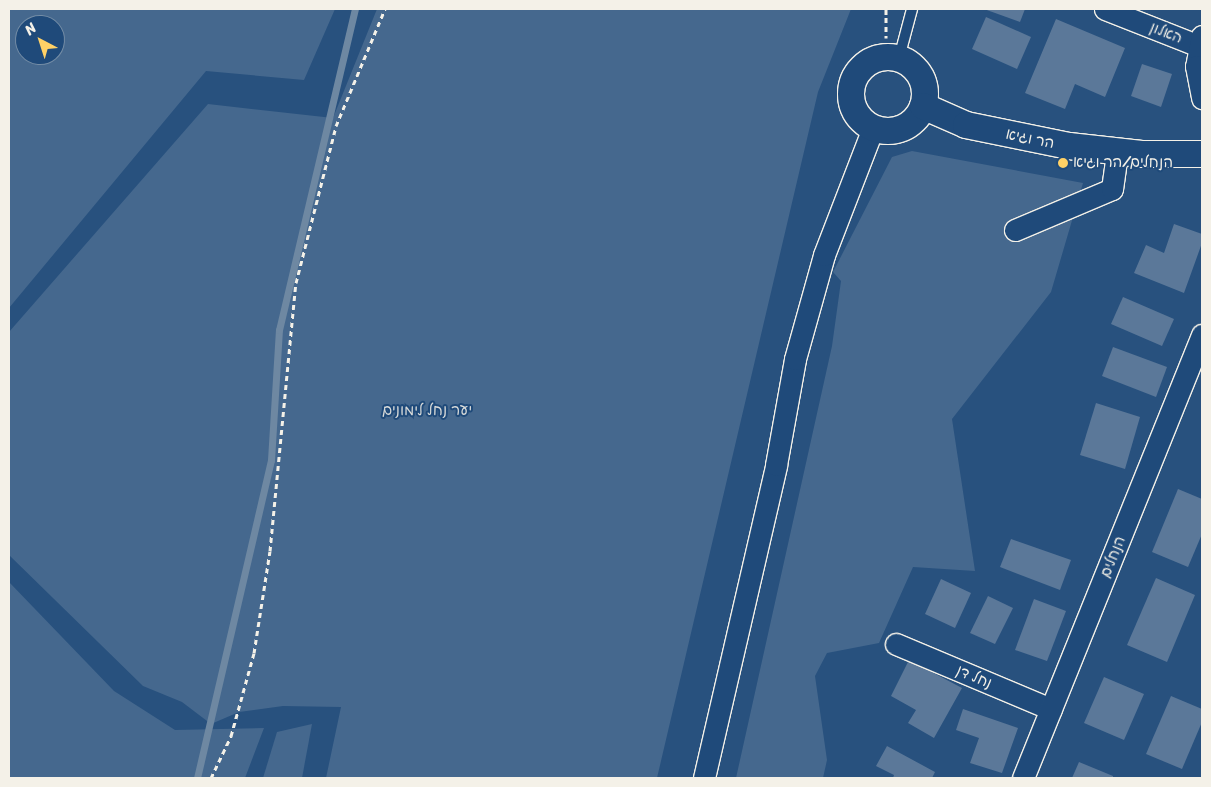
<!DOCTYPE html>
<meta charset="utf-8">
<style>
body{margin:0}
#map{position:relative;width:1211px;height:787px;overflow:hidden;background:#28517e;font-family:Sriracha,"Playpen Sans Hebrew",sans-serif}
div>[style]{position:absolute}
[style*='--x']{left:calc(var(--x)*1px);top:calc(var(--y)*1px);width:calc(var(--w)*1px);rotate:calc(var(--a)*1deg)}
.green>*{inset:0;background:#45688e}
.stream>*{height:7px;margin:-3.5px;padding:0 3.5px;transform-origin:3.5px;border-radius:3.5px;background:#6e88a2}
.building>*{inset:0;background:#5b7899}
.path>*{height:3px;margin-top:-1.5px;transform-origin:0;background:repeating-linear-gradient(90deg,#f4f1e8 0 5px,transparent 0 9px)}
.roads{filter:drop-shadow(1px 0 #f4f1e8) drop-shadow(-1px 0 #f4f1e8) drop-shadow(0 1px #f4f1e8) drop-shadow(0 -1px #f4f1e8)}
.service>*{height:10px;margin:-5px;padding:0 5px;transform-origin:5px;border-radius:5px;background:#1f4a7a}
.minor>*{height:21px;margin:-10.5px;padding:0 10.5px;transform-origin:10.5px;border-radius:10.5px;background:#1f4a7a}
.tertiary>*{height:26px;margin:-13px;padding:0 13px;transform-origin:13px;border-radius:13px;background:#1f4a7a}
.tertiary>.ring{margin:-13px;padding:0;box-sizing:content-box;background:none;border:26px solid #1f4a7a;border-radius:50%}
.dots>*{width:14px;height:14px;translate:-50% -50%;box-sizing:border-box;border:2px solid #1f4a7a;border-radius:50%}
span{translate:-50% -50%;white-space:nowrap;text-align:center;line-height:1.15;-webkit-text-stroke:4px #1f4a7a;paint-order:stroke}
.street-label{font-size:15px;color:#f4f1e8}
.poi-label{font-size:15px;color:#f4f1e8}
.left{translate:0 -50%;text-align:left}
.park-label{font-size:15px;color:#dadcda}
.frame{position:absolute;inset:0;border:10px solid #f4f1e8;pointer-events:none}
.north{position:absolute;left:15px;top:15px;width:50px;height:50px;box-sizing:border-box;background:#1f4a7a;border:1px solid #748da6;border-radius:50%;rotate:320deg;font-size:14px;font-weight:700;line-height:20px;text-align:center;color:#f4f1e8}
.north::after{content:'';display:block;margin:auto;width:18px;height:22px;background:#ffd166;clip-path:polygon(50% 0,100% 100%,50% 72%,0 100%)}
</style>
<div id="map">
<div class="green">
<div style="clip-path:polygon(evenodd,9px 9px,335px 9px,304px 80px,206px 71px,9px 308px,9px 9px,25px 25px,55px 25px,55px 55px,25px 55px,25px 25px)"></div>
<div style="clip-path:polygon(377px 9px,851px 9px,818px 92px,657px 778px,326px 778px,341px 707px,283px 706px,239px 712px,211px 724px,182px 702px,143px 686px,9px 555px,9px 332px,208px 104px,333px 118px)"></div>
<div style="clip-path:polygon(912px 151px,1083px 183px,1051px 292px,952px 419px,975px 571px,913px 567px,879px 643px,827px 653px,815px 676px,827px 760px,823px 778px,736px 778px,832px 346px,841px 281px,833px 272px,892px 157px)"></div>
<div style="clip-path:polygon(9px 582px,114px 691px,175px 730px,264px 728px,245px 778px,9px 778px)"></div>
<div style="clip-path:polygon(312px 724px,302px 778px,263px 778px,277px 732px)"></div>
</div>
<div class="stream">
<div style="--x:197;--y:778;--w:326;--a:-76.9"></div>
<div style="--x:271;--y:460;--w:130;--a:-86.5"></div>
<div style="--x:279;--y:330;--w:330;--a:-76.7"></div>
</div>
<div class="building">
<div style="clip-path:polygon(984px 9px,1025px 9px,1020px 22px)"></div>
<div style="clip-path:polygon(986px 17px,1031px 37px,1017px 69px,972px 49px)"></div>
<div style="clip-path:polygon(1056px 19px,1125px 48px,1105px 97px,1075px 84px,1065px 109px,1025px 93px)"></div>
<div style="clip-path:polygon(1142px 64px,1172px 74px,1161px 107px,1131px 96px)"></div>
<div style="clip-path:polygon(1174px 224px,1202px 234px,1202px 243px,1184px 293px,1134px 273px,1146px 245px,1164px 253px)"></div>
<div style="clip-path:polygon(1123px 297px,1174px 319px,1162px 346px,1111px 324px)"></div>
<div style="clip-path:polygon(1113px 347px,1167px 367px,1156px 397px,1102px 376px)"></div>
<div style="clip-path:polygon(1096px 403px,1140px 417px,1125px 469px,1080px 455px)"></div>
<div style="clip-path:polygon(1178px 489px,1202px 499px,1202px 534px,1188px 567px,1152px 552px)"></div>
<div style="clip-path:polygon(1011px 539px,1071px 560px,1060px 590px,1000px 567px)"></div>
<div style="clip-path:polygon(1156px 578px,1195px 595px,1167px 662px,1127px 645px)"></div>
<div style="clip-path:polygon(941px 579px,971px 593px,955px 628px,925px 614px)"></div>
<div style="clip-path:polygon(988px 596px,1013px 608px,995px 644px,970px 633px)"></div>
<div style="clip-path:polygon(1034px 599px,1066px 611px,1047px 661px,1015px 650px)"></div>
<div style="clip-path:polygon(909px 660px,962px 688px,934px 738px,908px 723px,916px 710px,891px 696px)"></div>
<div style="clip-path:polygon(1104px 677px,1144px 694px,1124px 740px,1084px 723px)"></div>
<div style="clip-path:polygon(1171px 696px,1202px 709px,1202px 722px,1182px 769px,1146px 754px)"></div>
<div style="clip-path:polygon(963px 709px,1018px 728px,1002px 773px,970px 763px,979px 738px,956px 730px)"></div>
<div style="clip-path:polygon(887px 746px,935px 772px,932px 778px,893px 778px,894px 775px,876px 766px)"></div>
<div style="clip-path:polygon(1079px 762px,1113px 776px,1113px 778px,1072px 778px)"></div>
</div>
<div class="path">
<div style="--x:886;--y:9;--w:29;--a:90"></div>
<div style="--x:211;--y:778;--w:47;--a:-64.5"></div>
<div style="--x:231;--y:736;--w:86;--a:-74.5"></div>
<div style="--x:254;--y:653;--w:103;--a:-81.1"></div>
<div style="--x:270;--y:551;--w:269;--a:-84.5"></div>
<div style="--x:296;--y:283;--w:162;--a:-75.7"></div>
<div style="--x:336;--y:126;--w:127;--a:-67.3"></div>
</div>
<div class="roads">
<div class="service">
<div style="--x:899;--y:58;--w:51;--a:-75.1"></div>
</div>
<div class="minor">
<div style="--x:1105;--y:9;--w:101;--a:21.5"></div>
<div style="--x:1202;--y:36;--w:31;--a:101"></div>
<div style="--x:1196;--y:66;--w:33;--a:79"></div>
<div style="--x:1015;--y:230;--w:105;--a:-22.9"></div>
<div style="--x:1112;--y:189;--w:37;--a:-82"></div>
<div style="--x:896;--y:644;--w:168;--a:22.8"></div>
<div style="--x:704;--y:778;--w:321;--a:-77"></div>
<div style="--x:776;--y:465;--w:108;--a:-79.8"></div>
<div style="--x:795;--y:359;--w:108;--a:-74.4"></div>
<div style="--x:824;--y:255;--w:136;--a:-68.9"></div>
<div style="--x:1023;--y:778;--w:478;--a:-68"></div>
</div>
<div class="tertiary">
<div class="ring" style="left:851px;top:57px;width:48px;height:48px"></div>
<div style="--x:923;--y:106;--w:47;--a:23.8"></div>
<div style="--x:966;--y:125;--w:105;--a:11.5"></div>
<div style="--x:1069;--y:146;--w:73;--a:6.3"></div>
<div style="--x:1142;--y:154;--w:60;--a:0"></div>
</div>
</div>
<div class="dots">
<div style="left:1063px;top:163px;background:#ffd166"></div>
</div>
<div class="street-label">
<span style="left:1166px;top:33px;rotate:21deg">האלון</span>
<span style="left:1030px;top:139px;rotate:11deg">הר וגיא</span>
<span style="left:1113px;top:557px;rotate:-68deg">הנחלים</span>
<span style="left:974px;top:677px;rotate:23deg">נחל דן</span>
</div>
<div class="poi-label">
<span class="left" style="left:1073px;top:163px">הנחלים/הר וגיא</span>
</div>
<div class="park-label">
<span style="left:427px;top:411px">יער נחל לימונים</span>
</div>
<div class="frame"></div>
<div class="north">N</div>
</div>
